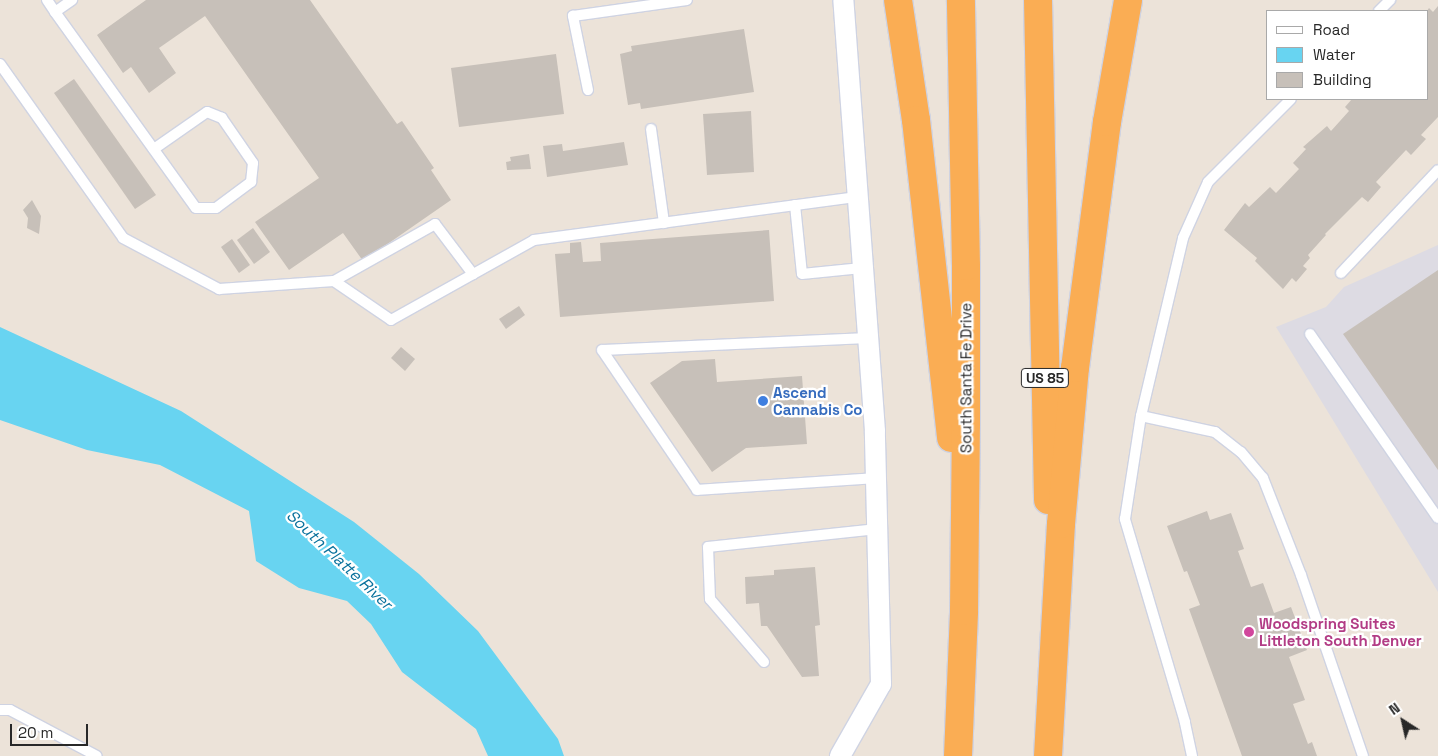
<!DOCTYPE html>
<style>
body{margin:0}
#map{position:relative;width:1438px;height:756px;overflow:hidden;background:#ece3d9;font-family:"Space Grotesk",sans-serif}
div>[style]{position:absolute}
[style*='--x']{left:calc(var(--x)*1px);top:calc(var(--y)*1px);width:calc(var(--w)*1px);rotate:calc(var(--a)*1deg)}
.industrial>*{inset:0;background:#dddbe3}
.water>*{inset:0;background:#68d4f1}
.building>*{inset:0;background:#c7c0b9}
.roads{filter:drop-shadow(1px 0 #cfd3e2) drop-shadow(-1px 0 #cfd3e2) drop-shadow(0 1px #cfd3e2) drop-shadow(0 -1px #cfd3e2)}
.service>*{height:10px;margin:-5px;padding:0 5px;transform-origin:5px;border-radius:5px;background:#fff}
.minor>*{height:20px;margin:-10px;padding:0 10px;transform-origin:10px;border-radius:10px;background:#fff}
.trunk>*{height:28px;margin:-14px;padding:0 14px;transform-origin:14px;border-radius:14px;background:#faad54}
.dots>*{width:14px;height:14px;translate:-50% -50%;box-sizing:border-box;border:2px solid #fff;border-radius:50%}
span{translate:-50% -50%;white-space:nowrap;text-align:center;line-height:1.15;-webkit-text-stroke:4.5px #fff;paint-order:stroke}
.shield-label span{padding:1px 4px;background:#fff;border:1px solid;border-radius:4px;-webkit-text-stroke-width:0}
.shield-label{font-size:14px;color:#282828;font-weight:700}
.street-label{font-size:15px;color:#282828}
.shop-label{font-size:15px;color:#366cbe;font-weight:700}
.left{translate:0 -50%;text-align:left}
.hotel-label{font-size:15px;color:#b23c85;font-weight:700}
.water-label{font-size:16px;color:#09719c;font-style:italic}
.legend{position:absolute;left:1266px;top:10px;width:162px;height:90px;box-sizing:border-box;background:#fff;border:1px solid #a9a9a9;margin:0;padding:6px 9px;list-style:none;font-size:15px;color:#282828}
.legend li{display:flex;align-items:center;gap:10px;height:25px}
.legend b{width:25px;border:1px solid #a9a9a9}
.north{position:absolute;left:1378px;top:696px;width:50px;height:50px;-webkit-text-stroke:4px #fff;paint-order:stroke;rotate:325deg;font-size:14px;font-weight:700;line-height:20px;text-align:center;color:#282828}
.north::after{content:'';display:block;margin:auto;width:18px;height:22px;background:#282828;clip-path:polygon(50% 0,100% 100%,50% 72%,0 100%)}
.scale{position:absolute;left:10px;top:724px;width:78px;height:22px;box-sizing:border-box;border:2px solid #282828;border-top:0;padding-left:6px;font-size:15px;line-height:18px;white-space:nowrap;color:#282828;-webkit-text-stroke:4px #fff;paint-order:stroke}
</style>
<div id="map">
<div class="industrial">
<div style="clip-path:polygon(1438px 245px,1438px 592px,1276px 327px,1326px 307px,1344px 287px)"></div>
</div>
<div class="water">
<div style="clip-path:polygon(0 327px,181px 411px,354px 522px,419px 574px,478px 631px,558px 739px,564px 756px,488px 756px,476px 729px,402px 672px,371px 624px,347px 601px,299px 588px,256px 561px,249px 511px,160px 465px,87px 450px,0 420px)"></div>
</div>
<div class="building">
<div style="clip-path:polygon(146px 0,310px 0,397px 124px,402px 121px,434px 168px,431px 170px,451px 200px,363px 261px,343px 233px,289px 270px,255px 222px,319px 178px,205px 16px,159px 48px,176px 73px,149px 93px,131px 67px,123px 73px,97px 35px)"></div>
<div style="clip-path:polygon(1438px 6px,1438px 117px,1421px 135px,1426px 139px,1411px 155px,1406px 150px,1376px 182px,1381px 187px,1368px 202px,1362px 197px,1325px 234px,1326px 235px,1308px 255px,1310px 258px,1303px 266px,1307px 269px,1296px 282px,1292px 278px,1283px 289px,1255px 261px,1257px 258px,1224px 230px,1245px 203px,1249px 207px,1270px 187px,1276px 193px,1299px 169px,1293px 163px,1306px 149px,1303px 147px,1327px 126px,1331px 131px,1349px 111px,1345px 107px,1352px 99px,1427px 99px,1427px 11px,1429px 8px,1433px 12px)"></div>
<div style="clip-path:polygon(744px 29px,754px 92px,641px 109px,640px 103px,628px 105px,620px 54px,632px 51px,631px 46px)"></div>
<div style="clip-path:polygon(556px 54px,564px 114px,459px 127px,451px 68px)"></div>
<div style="clip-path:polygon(74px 79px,156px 195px,135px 209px,54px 93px)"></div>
<div style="clip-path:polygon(751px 111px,754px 172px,707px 175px,703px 114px)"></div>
<div style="clip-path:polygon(624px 142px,628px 165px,547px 177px,543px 146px,562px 144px,563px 151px)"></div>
<div style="clip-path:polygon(529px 154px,531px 169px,507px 170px,506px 162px,511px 161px,510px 157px)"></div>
<div style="clip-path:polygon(32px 200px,41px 216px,39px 234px,27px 228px,28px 218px,23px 210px)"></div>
<div style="clip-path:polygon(253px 228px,270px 252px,254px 264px,237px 240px)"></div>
<div style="clip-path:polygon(769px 230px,774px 301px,560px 317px,555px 254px,570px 253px,570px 243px,581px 242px,583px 262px,601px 261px,600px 243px)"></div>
<div style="clip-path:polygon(232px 239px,250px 265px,239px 273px,221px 247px)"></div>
<div style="clip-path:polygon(1438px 270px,1438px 470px,1343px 334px)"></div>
<div style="clip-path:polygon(519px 306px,525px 315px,506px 329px,499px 319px)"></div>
<div style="clip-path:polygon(401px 347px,415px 359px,405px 371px,391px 358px)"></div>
<div style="clip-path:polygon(715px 359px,717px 382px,802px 376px,807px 444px,746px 448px,712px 472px,650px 383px,682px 361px)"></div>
<div style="clip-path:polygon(1207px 511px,1210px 520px,1231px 513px,1244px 549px,1238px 551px,1251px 587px,1263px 583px,1274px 613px,1291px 607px,1307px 650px,1289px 657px,1305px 700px,1293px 704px,1308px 744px,1312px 742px,1317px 756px,1242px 756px,1189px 609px,1200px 605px,1187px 571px,1184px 572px,1167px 526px)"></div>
<div style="clip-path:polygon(815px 567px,820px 625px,815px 626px,819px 676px,802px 677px,767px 626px,761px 626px,759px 603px,746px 604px,745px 577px,774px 575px,774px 570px)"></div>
</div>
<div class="roads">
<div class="service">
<div style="--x:47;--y:0;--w:14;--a:56"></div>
<div style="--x:55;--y:12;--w:21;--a:-35"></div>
<div style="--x:1379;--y:11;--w:16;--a:-45"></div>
<div style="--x:55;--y:12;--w:241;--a:54.3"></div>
<div style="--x:196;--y:208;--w:20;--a:0"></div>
<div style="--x:216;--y:208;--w:44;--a:-36.6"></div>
<div style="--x:251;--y:182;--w:19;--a:-84"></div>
<div style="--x:253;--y:163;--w:55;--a:-124.6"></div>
<div style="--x:222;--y:118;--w:16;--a:-158"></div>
<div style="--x:207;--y:112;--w:65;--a:145.1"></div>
<div style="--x:0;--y:64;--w:213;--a:54.7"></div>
<div style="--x:123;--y:238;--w:109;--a:28"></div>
<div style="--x:219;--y:289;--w:115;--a:-4"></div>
<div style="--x:334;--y:281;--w:69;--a:34.4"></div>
<div style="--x:391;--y:320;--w:164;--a:-29.2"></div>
<div style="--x:534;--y:240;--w:326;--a:-7.6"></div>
<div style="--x:588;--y:90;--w:76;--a:-101.5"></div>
<div style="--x:573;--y:16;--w:115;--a:-8"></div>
<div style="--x:651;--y:129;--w:95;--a:82.1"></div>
<div style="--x:795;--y:205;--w:69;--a:84.2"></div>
<div style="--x:802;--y:274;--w:60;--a:-5.7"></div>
<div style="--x:1341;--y:273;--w:141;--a:-46.7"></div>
<div style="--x:334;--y:281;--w:116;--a:-29.4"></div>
<div style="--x:435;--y:224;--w:63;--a:52.8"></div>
<div style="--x:1310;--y:334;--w:224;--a:55.2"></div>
<div style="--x:868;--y:338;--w:266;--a:177.4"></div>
<div style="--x:602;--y:350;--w:169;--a:55.8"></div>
<div style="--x:697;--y:490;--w:179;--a:-3.8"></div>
<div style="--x:1141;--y:416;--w:76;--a:12.2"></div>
<div style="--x:1215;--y:432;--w:33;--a:38"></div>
<div style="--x:1241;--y:452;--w:34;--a:50"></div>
<div style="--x:1263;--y:478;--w:104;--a:68.6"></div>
<div style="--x:1301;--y:575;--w:191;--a:71.1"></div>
<div style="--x:764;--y:662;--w:83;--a:-130.6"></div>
<div style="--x:710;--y:599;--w:52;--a:-92.2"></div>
<div style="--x:708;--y:547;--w:170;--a:-6.1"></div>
<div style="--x:0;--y:710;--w:10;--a:0"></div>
<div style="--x:10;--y:710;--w:98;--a:27.9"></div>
<div style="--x:1192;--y:756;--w:35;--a:-102"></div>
<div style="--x:1185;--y:722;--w:212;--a:-106.5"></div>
<div style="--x:1125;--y:519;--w:104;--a:-81.2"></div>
<div style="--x:1141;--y:416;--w:183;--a:-76.7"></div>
<div style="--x:1183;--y:238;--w:61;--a:-65.9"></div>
<div style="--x:1208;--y:182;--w:117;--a:-45"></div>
</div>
<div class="minor">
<div style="--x:840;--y:756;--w:83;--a:-60.3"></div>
<div style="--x:881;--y:684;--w:253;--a:-91.4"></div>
<div style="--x:875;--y:431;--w:432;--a:-94.2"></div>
</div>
<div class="trunk">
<div style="--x:898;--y:0;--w:121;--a:81.5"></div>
<div style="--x:916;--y:120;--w:320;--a:83.7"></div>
<div style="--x:1038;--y:0;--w:500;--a:88.85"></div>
<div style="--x:958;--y:756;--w:145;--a:-87.6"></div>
<div style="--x:964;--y:611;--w:187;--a:-89.4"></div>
<div style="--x:966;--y:424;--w:158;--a:-90"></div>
<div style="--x:966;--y:266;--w:266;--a:-91.1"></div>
<div style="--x:1048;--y:756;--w:232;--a:-86.8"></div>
<div style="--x:1061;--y:524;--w:157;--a:-84.9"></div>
<div style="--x:1075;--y:368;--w:248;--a:-82.6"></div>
<div style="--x:1107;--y:122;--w:124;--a:-80.2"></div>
</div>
</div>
<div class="dots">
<div style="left:763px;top:401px;background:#3f7fe0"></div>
<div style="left:1249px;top:632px;background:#d1479c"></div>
</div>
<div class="shield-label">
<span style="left:1045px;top:378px">US 85</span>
</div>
<div class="street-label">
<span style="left:966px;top:378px;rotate:-90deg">South Santa Fe Drive</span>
</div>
<div class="shop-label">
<span class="left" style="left:773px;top:401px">Ascend<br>Cannabis Co</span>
</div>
<div class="hotel-label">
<span class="left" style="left:1259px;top:632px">Woodspring Suites<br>Littleton South Denver</span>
</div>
<div class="water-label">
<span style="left:339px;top:560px;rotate:43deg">South Platte River</span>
</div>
<ul class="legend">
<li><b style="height:6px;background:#fff"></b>Road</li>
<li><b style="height:14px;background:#68d4f1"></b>Water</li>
<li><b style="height:14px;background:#c7c0b9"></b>Building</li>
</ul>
<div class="north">N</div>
<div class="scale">20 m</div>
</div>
